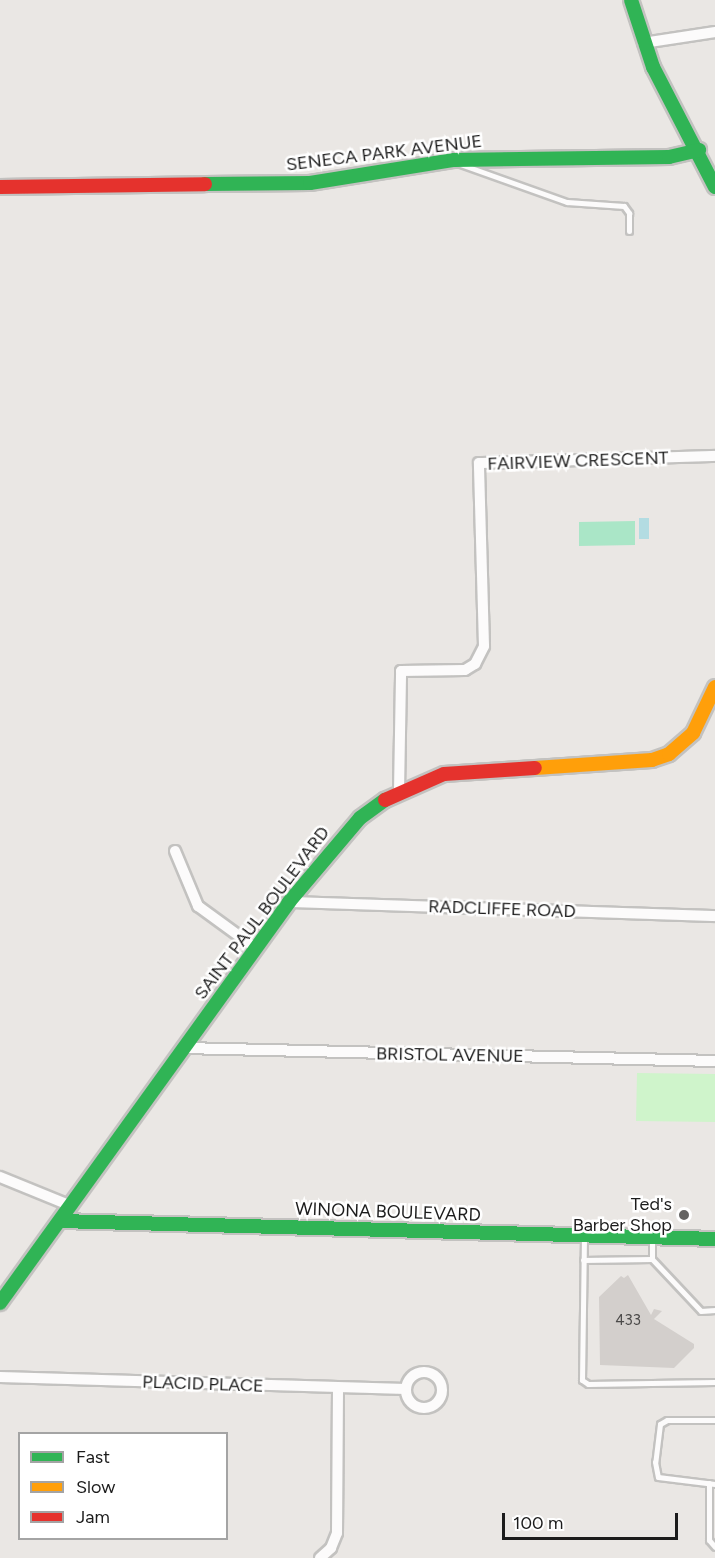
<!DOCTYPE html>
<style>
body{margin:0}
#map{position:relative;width:715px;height:1558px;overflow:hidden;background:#eae7e4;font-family:Figtree,sans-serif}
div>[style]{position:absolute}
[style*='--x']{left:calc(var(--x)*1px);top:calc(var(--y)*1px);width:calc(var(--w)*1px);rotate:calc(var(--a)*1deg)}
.park>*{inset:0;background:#cff4cb}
.pitch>*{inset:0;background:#aae6c7}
.water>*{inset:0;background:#b3dce2}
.building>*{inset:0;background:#d3cfcc}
.roads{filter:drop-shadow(2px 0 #c3c2c0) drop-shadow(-2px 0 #c3c2c0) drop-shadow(0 2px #c3c2c0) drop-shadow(0 -2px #c3c2c0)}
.lane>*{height:5px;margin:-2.5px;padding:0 2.5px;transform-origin:2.5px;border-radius:2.5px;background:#fcfbfb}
.street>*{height:10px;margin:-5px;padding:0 5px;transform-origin:5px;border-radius:5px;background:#fcfbfb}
.street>.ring{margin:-5px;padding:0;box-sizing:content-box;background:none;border:10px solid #fcfbfb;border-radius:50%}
.fast>*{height:14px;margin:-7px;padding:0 7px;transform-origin:7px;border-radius:7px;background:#30b455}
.slow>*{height:14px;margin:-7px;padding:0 7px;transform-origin:7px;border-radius:7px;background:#ff9f0a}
.jam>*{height:14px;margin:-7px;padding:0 7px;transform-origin:7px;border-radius:7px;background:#e5322d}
.dots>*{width:16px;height:16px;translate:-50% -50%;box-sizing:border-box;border:3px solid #fff;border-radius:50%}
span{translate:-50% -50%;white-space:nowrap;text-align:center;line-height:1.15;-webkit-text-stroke:5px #fff;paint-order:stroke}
.number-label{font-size:15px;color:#4b4a49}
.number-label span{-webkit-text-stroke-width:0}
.street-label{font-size:18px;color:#1c1c1c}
.poi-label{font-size:18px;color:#1c1c1c}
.right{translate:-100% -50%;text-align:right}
.legend{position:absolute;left:18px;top:1432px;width:210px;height:108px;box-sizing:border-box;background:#fff;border:2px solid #a4a4a4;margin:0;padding:8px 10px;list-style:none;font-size:18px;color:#1c1c1c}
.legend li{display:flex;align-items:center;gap:12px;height:30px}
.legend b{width:30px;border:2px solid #a4a4a4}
.scale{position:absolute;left:502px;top:1513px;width:176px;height:27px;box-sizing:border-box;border:3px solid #1c1c1c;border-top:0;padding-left:8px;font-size:18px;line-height:21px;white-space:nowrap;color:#1c1c1c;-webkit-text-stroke:4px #fff;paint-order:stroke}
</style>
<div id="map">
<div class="park">
<div style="clip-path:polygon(637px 1073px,715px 1074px,715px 1122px,636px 1121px)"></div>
</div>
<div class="pitch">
<div style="clip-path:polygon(635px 521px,635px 545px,579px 546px,579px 522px)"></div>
</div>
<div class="water">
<div style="clip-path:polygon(639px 518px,649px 518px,649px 539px,639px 539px)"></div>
</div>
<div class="building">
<div style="clip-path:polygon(628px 1275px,651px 1315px,654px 1309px,662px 1311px,654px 1319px,694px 1344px,694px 1348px,674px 1368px,600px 1365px,599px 1297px,621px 1276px,624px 1278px)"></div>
</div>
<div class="roads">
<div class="lane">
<div style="--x:460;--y:164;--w:114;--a:19.6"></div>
<div style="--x:567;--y:202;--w:57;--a:4"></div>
<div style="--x:624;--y:206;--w:9;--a:54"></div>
<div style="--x:629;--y:213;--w:18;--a:90"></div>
<div style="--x:584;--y:1237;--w:143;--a:90.8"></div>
<div style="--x:582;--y:1380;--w:7;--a:34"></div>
<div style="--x:588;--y:1384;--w:127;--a:-0.9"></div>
<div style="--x:652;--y:1240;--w:19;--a:90"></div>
<div style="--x:583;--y:1260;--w:69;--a:-0.8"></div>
<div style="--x:652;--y:1259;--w:71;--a:46.7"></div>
<div style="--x:701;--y:1311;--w:14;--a:-4"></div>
<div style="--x:715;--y:1420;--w:48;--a:180"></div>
<div style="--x:667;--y:1420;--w:8;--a:150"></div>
<div style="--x:660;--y:1424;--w:38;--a:97"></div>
<div style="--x:655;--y:1462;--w:15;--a:79"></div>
<div style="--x:658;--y:1477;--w:57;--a:7"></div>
<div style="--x:709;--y:1483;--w:57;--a:90"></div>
<div style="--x:709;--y:1540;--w:9;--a:49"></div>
</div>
<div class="street">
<div style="--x:643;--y:43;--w:73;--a:-8.7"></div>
<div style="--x:399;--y:791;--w:120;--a:-89"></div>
<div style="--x:401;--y:671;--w:64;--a:-0.9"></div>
<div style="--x:465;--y:670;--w:12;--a:-31"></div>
<div style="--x:475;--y:664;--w:20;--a:-63"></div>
<div style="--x:484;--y:646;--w:183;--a:-91.6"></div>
<div style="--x:479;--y:463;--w:236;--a:-1.7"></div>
<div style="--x:175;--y:851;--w:60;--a:67.3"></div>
<div style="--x:198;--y:906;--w:73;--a:36.1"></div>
<div style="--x:289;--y:902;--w:426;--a:1.9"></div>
<div style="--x:184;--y:1048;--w:531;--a:1.4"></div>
<div style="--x:0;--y:1177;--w:77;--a:22.2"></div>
<div class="ring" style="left:406px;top:1372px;width:26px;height:26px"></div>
<div style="--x:0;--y:1377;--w:406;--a:1.7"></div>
<div style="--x:320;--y:1558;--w:15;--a:-42"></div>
<div style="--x:331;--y:1548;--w:16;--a:-68"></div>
<div style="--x:337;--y:1533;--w:145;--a:-89.6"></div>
</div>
<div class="fast">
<div style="--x:631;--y:0;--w:71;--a:71.8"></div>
<div style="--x:653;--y:67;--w:135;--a:62.7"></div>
<div style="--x:205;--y:184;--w:105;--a:-0.5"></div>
<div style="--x:310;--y:183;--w:146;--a:-9.1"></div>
<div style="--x:454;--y:160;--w:215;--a:-0.8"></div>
<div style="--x:669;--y:157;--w:31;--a:-13"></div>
<div style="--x:60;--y:1221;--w:655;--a:1.57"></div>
<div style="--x:0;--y:1303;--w:494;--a:-54.2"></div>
<div style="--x:289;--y:902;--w:110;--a:-49.8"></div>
<div style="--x:360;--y:818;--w:31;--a:-36"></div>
</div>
<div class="slow">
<div style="--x:535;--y:768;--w:117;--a:-3.9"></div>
<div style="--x:652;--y:760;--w:18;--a:-19"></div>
<div style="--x:669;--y:754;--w:32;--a:-41"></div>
<div style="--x:693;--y:733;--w:51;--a:-64.4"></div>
</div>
<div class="jam">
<div style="--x:0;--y:187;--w:205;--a:-0.8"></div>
<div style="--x:385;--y:800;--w:64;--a:-23.8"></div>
<div style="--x:444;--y:774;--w:91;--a:-3.8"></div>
</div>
</div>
<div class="dots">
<div style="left:684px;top:1215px;background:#646362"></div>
</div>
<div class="number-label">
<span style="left:628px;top:1321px">433</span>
</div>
<div class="street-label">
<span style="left:384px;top:153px;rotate:-7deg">SENECA PARK AVENUE</span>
<span style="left:578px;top:461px;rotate:-2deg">FAIRVIEW CRESCENT</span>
<span style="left:502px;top:909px;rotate:2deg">RADCLIFFE ROAD</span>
<span style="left:262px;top:913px;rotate:-53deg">SAINT PAUL BOULEVARD</span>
<span style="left:450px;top:1055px;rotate:1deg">BRISTOL AVENUE</span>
<span style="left:388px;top:1212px;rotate:2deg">WINONA BOULEVARD</span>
<span style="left:203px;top:1384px;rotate:2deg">PLACID PLACE</span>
</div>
<div class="poi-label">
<span class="right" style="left:672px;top:1215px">Ted's<br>Barber Shop</span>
</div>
<ul class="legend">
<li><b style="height:8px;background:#30b455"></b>Fast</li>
<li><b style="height:8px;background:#ff9f0a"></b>Slow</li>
<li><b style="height:8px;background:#e5322d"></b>Jam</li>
</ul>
<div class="scale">100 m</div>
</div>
